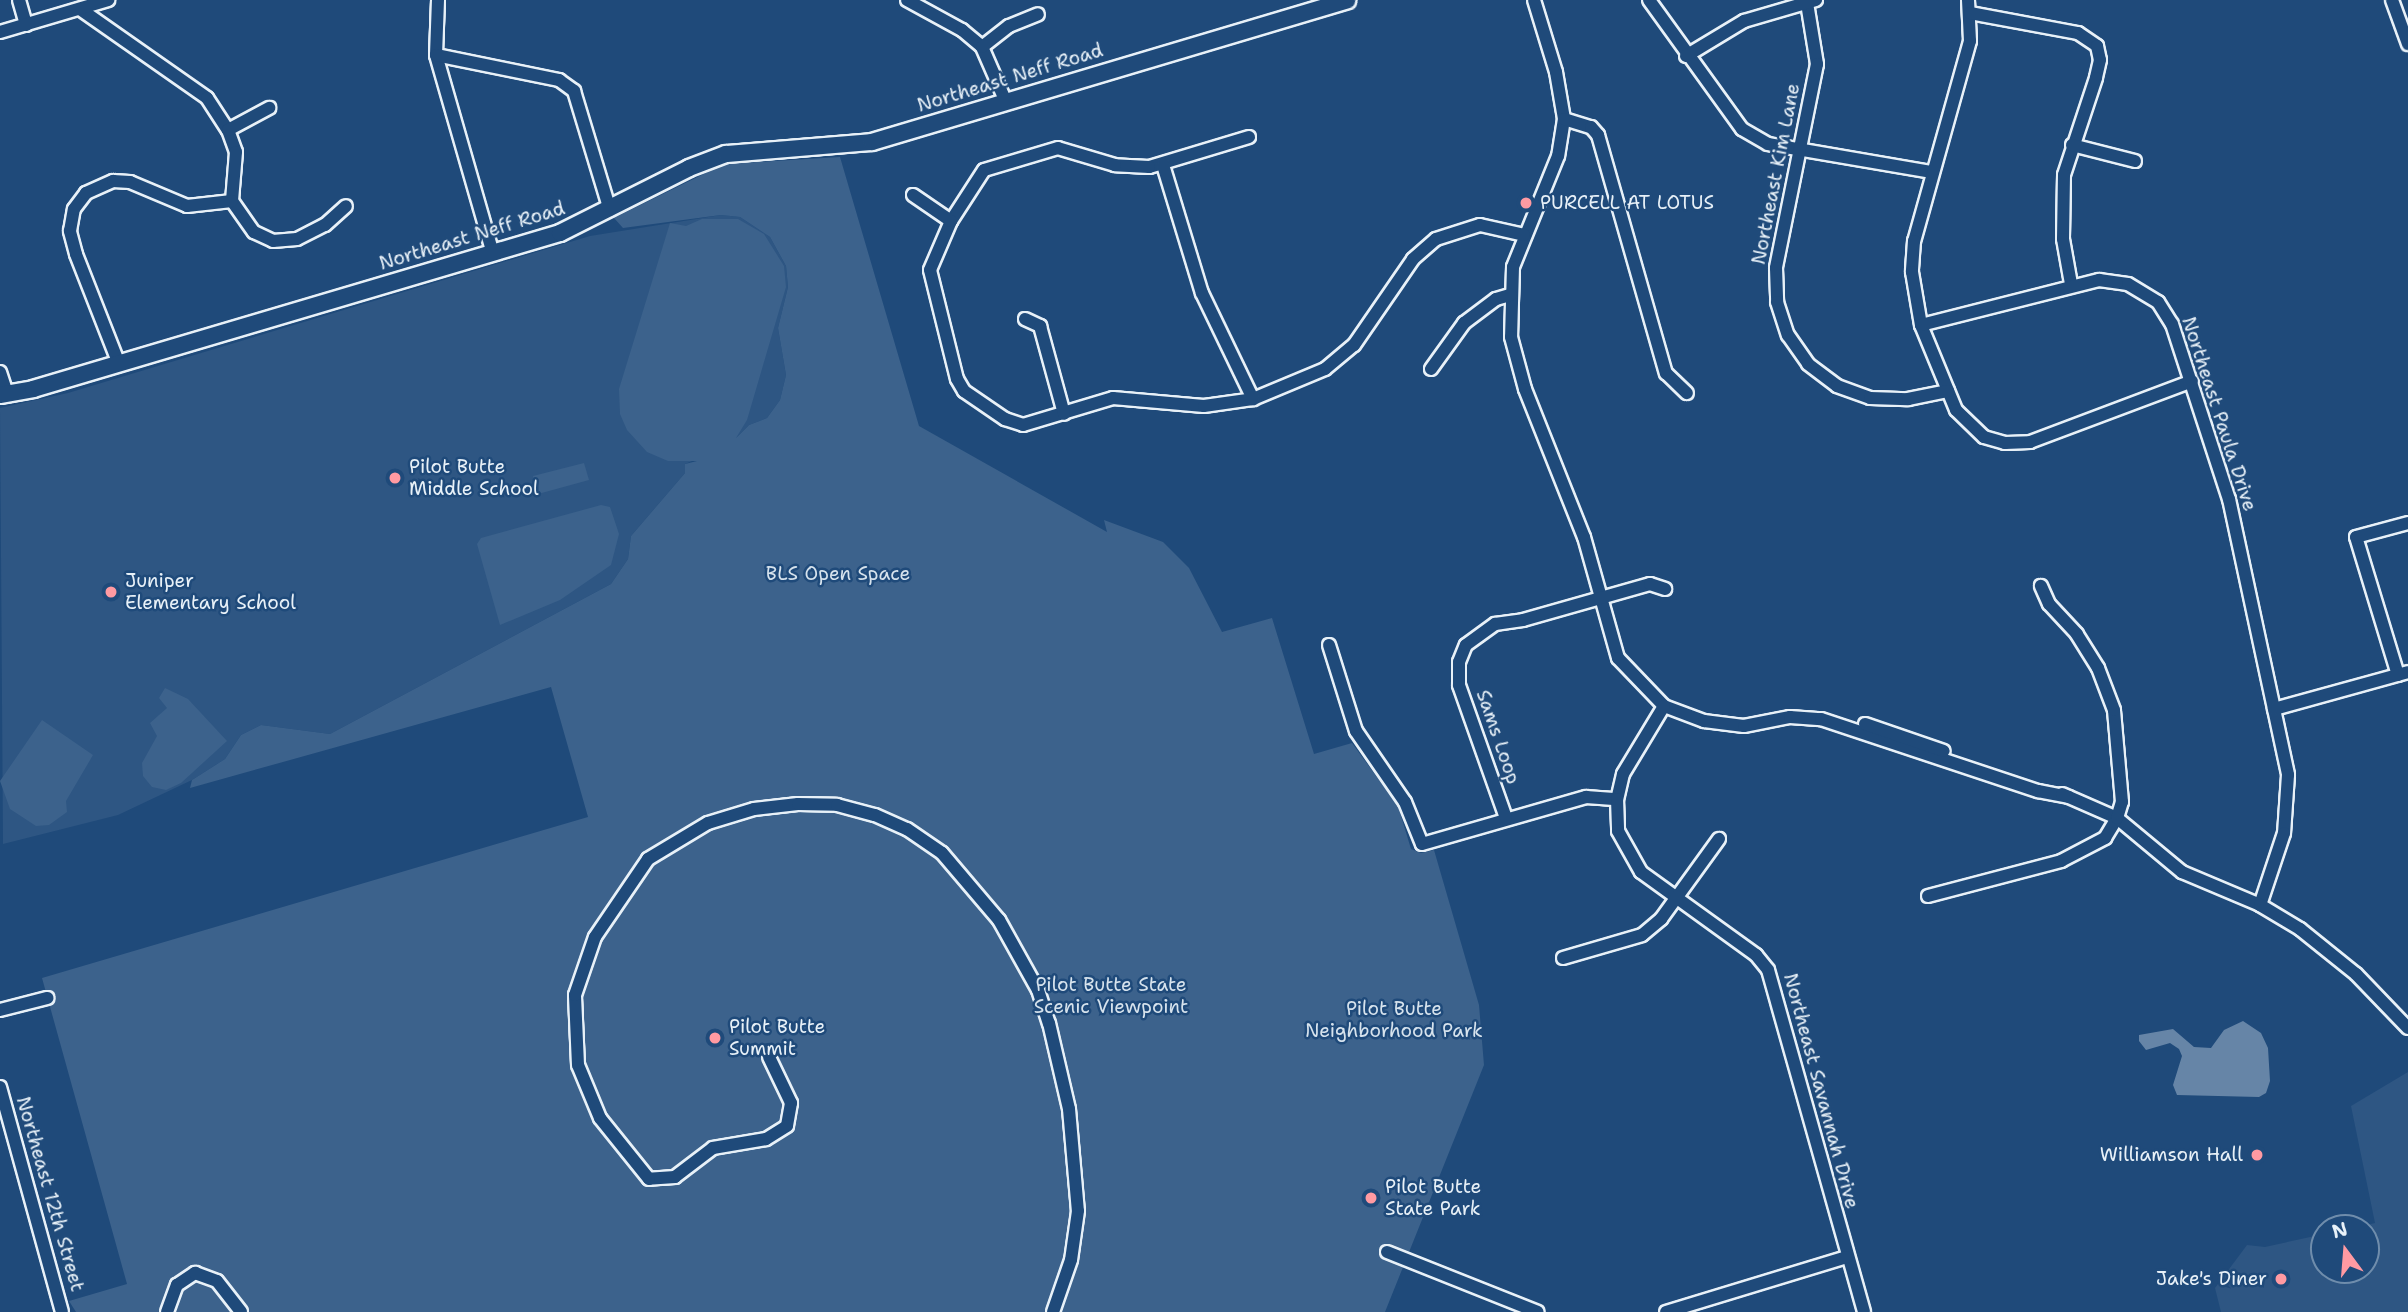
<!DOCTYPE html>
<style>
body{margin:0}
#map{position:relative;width:2408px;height:1312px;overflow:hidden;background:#1f4a7a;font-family:"Shantell Sans",sans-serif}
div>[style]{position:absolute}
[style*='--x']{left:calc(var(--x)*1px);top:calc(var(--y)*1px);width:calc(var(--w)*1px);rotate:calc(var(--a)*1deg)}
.built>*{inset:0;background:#2e5683}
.green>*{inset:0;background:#3c628c}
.water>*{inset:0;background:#6685a7}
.roads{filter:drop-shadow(2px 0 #e8f1f8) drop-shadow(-2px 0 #e8f1f8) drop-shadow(0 2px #e8f1f8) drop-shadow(0 -2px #e8f1f8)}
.minor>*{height:12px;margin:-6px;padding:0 6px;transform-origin:6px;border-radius:6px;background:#1f4a7a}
.major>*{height:16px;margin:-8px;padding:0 8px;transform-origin:8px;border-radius:8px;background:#1f4a7a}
.dots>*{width:19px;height:19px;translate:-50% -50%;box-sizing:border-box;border:4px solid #1f4a7a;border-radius:50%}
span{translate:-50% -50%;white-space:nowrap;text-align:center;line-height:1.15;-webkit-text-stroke:5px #1f4a7a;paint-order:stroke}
.street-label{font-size:19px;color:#e8f1f8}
.poi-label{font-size:19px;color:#e8f1f8}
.left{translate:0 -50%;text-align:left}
.right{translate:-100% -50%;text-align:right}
.park-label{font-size:19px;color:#d7e3ed}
.north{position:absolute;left:2310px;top:1214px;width:70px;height:70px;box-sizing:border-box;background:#1f4a7a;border:2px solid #6f8dac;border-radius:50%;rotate:344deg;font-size:19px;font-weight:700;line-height:28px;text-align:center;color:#e8f1f8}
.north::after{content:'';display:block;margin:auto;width:24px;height:32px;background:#ff9aa2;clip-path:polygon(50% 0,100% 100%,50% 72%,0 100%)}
</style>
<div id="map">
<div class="built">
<div style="clip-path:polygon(721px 215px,740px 217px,770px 237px,786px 266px,788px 287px,778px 328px,786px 375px,780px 400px,767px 418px,749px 425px,728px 446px,685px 464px,685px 473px,631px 536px,628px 559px,611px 584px,330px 734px,261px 725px,241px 735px,225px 759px,192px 780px,118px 815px,3px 844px,0 408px,68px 393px,590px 236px)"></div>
<div style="clip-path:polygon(2408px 1072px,2408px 1312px,2221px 1312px,2215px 1288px,2247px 1245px,2265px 1247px,2324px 1234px,2324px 1270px,2366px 1270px,2366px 1228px,2353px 1228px,2375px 1223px,2351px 1106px)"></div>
</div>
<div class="green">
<div style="clip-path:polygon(840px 157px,919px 426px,1107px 532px,1104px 520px,1163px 542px,1189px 568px,1222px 632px,1272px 618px,1314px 754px,1352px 743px,1398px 806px,1411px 849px,1421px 853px,1434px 850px,1479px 1005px,1484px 1065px,1385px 1312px,76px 1312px,69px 1301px,127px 1284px,42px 978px,588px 817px,551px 687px,190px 788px,192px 780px,225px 759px,241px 735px,261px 725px,330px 734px,611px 584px,628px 559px,631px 536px,685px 473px,685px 464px,697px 461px,668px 461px,647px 452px,627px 430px,620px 414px,619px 389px,670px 223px,686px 226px,702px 219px,738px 219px,764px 234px,784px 266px,786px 287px,747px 420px,736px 438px,749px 425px,767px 418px,780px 400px,786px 375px,778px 328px,788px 287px,786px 266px,770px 237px,740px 217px,721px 215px,623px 228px,614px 218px,724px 164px)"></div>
<div style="clip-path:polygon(584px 463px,589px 480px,538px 494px,533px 476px)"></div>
<div style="clip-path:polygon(601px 505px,610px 507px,619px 534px,611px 565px,560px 600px,500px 625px,477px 544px,481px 538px)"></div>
<div style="clip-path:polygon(165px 688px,188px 699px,227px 741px,181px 783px,166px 790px,152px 787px,143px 776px,142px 763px,157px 736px,150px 723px,167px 708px,159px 698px)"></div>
<div style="clip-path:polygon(42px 720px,93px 755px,66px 801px,67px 812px,49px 825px,36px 826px,10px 809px,0 781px)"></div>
</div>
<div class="water">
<div style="clip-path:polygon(2243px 1021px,2261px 1033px,2268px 1048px,2270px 1081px,2266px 1093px,2259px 1097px,2177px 1095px,2173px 1085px,2182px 1056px,2179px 1049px,2170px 1043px,2146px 1050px,2139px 1041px,2139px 1035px,2173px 1029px,2194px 1047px,2211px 1048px,2224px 1030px)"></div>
</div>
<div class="roads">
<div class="minor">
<div style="--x:19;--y:0;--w:26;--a:74"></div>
<div style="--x:438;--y:0;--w:55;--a:92.1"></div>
<div style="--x:436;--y:55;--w:207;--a:74"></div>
<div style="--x:907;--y:0;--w:63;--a:28.6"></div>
<div style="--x:962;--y:30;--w:26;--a:40"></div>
<div style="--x:982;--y:47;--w:58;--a:66.5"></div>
<div style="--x:1534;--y:0;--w:75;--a:73"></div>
<div style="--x:1556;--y:72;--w:48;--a:80.3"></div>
<div style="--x:1564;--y:119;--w:37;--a:99"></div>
<div style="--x:1558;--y:156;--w:120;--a:112.1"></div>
<div style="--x:1513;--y:267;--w:70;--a:91.6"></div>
<div style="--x:1511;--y:337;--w:54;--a:74.9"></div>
<div style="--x:1525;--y:389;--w:159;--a:68.3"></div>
<div style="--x:1584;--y:537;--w:126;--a:74.3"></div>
<div style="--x:1618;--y:658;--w:66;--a:46.2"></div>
<div style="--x:1664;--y:706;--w:43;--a:20.6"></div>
<div style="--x:1704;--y:721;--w:40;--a:7.1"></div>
<div style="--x:1744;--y:726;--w:47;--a:-11.1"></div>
<div style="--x:1790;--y:717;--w:31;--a:4"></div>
<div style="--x:1821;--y:719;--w:229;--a:18.4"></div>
<div style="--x:2038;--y:791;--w:31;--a:11"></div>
<div style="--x:1649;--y:0;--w:159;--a:54.2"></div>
<div style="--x:1742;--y:129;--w:30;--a:30"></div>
<div style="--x:1768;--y:144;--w:165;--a:9.7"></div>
<div style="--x:1968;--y:0;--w:41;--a:87.2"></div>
<div style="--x:1970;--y:41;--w:208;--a:105.6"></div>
<div style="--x:1914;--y:241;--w:31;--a:94"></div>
<div style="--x:1912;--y:272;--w:54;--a:80.4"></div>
<div style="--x:1921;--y:325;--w:92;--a:67.6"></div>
<div style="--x:1956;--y:410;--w:39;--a:44"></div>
<div style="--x:1984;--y:437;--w:22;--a:16"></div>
<div style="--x:2005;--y:443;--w:25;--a:-2"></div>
<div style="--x:2030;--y:442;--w:173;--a:-20.6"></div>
<div style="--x:2392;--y:0;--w:47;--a:70"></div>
<div style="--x:1807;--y:3;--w:62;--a:80.7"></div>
<div style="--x:1817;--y:64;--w:208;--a:101.4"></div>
<div style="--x:1776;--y:268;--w:34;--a:88"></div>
<div style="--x:1777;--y:302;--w:35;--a:72"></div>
<div style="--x:1788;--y:335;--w:35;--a:55"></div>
<div style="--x:1808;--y:364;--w:36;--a:37"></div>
<div style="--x:1837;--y:386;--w:35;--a:20"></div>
<div style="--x:1870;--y:398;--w:38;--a:2"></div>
<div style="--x:1908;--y:399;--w:41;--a:-11.3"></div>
<div style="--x:80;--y:9;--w:155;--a:35"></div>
<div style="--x:207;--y:98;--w:38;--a:57"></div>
<div style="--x:228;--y:130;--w:23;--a:70"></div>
<div style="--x:236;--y:152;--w:49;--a:94.7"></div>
<div style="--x:232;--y:201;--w:38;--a:55"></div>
<div style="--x:254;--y:232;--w:21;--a:25"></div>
<div style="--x:273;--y:241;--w:24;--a:-5"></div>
<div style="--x:297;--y:239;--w:31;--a:-27"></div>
<div style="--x:325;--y:225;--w:28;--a:-42"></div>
<div style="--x:1970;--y:13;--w:110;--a:10.5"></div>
<div style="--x:2078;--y:33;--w:23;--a:34"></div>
<div style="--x:2097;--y:46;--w:14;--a:78"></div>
<div style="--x:2100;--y:60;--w:18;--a:103"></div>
<div style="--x:2096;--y:78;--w:102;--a:108.3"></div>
<div style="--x:2064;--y:175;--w:64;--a:90.9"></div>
<div style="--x:2063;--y:239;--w:46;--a:79.9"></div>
<div style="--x:0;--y:32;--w:113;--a:-16.5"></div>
<div style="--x:982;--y:47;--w:34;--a:-38"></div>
<div style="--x:1009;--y:26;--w:31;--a:-22"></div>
<div style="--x:436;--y:55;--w:126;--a:11.5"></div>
<div style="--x:559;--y:80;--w:19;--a:36"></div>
<div style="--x:574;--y:91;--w:124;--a:73.2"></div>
<div style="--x:1686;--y:56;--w:68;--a:-31.1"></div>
<div style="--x:1744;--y:21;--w:75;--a:-16.3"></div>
<div style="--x:1564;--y:119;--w:28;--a:17"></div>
<div style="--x:1591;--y:127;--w:11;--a:49"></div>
<div style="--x:1598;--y:135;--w:248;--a:74.1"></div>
<div style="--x:1666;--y:373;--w:29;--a:44"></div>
<div style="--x:228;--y:130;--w:47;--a:-28.2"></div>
<div style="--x:1249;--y:137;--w:104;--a:163.3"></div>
<div style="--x:1149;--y:167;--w:34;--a:-177"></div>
<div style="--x:1115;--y:165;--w:59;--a:-163.4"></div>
<div style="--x:1058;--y:148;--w:77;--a:163.4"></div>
<div style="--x:984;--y:170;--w:61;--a:122.9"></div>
<div style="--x:951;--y:221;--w:53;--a:113.2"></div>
<div style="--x:930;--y:270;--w:112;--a:76.1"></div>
<div style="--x:957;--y:379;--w:14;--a:60"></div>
<div style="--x:964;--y:391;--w:50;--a:34.3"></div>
<div style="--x:1005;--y:419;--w:19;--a:18"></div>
<div style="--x:1023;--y:425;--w:94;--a:-16.7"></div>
<div style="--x:1113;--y:398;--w:91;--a:5"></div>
<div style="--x:1204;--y:406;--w:49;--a:-8.1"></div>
<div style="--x:1253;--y:399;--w:78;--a:-22.6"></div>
<div style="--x:1325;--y:369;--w:38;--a:-40"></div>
<div style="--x:1354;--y:345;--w:104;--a:-55.5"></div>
<div style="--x:1413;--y:259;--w:30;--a:-41"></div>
<div style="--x:1436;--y:239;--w:46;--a:-17.7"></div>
<div style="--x:1480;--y:225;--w:45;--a:12.8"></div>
<div style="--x:2072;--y:145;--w:65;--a:14.3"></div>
<div style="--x:1163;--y:165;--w:134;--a:73.1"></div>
<div style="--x:1202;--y:293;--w:118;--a:64.3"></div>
<div style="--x:913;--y:195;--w:46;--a:34.4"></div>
<div style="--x:1025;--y:319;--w:17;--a:25"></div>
<div style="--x:1040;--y:326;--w:91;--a:74.7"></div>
<div style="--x:1921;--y:325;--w:184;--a:-14.2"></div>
<div style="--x:2099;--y:280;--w:29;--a:8"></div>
<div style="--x:2128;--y:284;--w:35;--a:31"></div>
<div style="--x:2158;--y:302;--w:26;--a:58"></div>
<div style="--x:2172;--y:324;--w:184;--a:72"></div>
<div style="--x:2229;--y:499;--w:282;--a:77.9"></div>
<div style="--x:2288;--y:775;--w:58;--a:93.9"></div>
<div style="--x:2284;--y:833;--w:76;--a:108.4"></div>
<div style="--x:119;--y:364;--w:118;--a:-111.4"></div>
<div style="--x:76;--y:254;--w:24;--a:-105"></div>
<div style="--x:70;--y:231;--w:22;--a:-80"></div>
<div style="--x:74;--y:209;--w:20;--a:-53"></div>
<div style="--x:86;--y:193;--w:30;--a:-24"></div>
<div style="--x:113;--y:181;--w:17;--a:3"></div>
<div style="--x:130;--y:182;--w:62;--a:22.8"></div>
<div style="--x:187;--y:206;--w:45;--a:-6.3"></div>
<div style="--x:1431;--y:369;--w:57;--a:-54.3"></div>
<div style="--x:1464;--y:323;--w:40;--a:-37"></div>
<div style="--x:1496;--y:299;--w:15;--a:-16"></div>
<div style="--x:0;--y:372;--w:23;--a:72"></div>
<div style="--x:1329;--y:645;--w:90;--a:72.6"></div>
<div style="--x:1356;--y:731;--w:86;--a:55.4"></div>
<div style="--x:1405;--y:802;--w:45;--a:68"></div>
<div style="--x:1422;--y:844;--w:171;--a:-16"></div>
<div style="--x:1586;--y:797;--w:31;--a:4"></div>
<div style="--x:2398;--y:675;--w:144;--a:-106.9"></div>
<div style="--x:2356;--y:537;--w:54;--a:-15.1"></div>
<div style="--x:1664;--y:706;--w:79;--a:121.1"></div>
<div style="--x:1623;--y:774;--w:26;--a:103"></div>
<div style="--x:1617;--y:799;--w:32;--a:88"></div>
<div style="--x:1618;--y:831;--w:47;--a:60.7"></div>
<div style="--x:1641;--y:872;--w:142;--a:35.8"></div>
<div style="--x:1756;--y:955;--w:19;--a:51"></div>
<div style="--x:1768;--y:970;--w:355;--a:74.3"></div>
<div style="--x:2274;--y:709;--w:139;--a:-15.4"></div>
<div style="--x:1865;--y:724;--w:83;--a:18.9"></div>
<div style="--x:2062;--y:794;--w:60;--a:23.6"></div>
<div style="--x:2117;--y:818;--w:85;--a:39.7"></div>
<div style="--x:2182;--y:872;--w:85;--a:22.9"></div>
<div style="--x:2260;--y:905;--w:47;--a:31"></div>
<div style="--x:2300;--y:929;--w:72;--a:38.8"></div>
<div style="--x:2356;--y:974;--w:75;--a:46.1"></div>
<div style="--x:1506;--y:818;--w:141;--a:-109.5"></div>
<div style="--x:1459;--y:685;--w:23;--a:-90"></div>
<div style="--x:1459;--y:662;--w:18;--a:-68"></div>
<div style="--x:1466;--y:645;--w:36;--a:-36"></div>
<div style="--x:1495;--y:624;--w:28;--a:-8"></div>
<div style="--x:1523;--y:620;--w:132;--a:-15.8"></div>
<div style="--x:1650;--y:584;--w:16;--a:18"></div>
<div style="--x:1928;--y:896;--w:138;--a:-14.7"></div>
<div style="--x:2061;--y:861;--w:50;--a:-27.6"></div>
<div style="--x:2105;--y:838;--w:23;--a:-59"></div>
<div style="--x:2117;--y:818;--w:17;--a:-73"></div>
<div style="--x:2122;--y:802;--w:92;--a:-95"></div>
<div style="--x:2114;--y:710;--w:45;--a:-110.9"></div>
<div style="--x:2098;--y:668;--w:40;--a:-122"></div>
<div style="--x:2077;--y:634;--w:41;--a:-133"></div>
<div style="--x:2049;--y:604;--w:20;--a:-114"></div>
<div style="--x:1563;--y:958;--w:82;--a:-16.2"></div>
<div style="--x:1642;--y:935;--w:25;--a:-40"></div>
<div style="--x:1661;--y:919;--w:99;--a:-54.1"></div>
<div style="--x:0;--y:1010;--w:49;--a:-14.3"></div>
<div style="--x:769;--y:1057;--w:51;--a:64.4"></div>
<div style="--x:791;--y:1103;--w:23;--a:100"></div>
<div style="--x:787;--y:1126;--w:25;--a:148"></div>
<div style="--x:766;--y:1139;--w:54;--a:170.4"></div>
<div style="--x:713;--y:1148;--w:48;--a:142.7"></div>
<div style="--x:675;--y:1177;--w:26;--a:176"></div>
<div style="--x:649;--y:1179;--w:78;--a:-128.8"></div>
<div style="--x:600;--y:1118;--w:57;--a:-112.5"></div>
<div style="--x:578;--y:1065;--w:70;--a:-92.5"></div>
<div style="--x:575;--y:995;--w:61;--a:-71"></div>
<div style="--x:595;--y:937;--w:94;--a:-55.8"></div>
<div style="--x:648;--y:859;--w:70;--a:-31"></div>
<div style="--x:708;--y:823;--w:48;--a:-16.9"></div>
<div style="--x:754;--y:809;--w:44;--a:-6.5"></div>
<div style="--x:798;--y:804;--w:39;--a:1"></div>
<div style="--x:837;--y:805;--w:39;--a:15"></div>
<div style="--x:875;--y:815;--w:35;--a:24"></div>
<div style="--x:907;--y:829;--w:42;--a:34.4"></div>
<div style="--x:942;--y:853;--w:88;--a:49.6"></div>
<div style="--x:999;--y:920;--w:80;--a:60.9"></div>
<div style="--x:1038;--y:990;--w:35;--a:72"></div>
<div style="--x:1049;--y:1023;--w:88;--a:76.9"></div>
<div style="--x:1069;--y:1109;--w:102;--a:85"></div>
<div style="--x:1078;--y:1211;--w:49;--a:98.1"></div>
<div style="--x:1071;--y:1260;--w:55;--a:109.1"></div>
<div style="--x:0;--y:1087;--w:233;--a:74.6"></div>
<div style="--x:1387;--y:1252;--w:162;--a:21.7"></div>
<div style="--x:167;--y:1312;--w:29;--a:-70"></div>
<div style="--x:177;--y:1285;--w:22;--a:-34"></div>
<div style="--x:195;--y:1273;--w:23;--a:20"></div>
<div style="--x:217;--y:1281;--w:39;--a:52"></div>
<div style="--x:1666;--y:1312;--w:189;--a:-16.9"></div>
</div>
<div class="major">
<div style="--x:0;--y:395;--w:34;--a:-10"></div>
<div style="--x:33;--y:389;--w:550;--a:-16.49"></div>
<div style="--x:560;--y:233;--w:144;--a:-26.7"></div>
<div style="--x:689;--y:168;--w:40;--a:-21"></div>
<div style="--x:726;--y:154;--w:146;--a:-4.7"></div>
<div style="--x:872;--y:142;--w:496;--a:-16.6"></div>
</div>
</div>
<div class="dots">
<div style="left:1526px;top:203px;background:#ff9aa2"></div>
<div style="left:395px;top:478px;background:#ff9aa2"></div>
<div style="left:111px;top:592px;background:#ff9aa2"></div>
<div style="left:715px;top:1038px;background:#ff9aa2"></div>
<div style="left:2257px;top:1155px;background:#ff9aa2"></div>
<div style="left:1371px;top:1198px;background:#ff9aa2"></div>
<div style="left:2281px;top:1279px;background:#ff9aa2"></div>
</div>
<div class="street-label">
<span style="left:1010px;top:78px;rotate:-17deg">Northeast Neff Road</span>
<span style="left:1776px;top:174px;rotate:-79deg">Northeast Kim Lane</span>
<span style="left:472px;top:236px;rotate:-17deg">Northeast Neff Road</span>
<span style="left:2219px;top:414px;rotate:72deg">Northeast Paula Drive</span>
<span style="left:1498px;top:737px;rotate:71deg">Sams Loop</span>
<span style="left:1821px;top:1091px;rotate:75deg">Northeast Savannah Drive</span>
<span style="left:50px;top:1194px;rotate:74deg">Northeast 12th Street</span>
</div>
<div class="poi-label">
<span class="left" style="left:1540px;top:203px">PURCELL AT LOTUS</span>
<span class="left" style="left:409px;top:478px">Pilot Butte<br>Middle School</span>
<span class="left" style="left:125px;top:592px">Juniper<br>Elementary School</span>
<span class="left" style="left:729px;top:1038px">Pilot Butte<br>Summit</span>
<span class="right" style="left:2243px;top:1155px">Williamson Hall</span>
<span class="left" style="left:1385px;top:1198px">Pilot Butte<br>State Park</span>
<span class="right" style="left:2267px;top:1279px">Jake's Diner</span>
</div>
<div class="park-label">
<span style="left:838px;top:574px">BLS Open Space</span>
<span style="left:1111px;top:996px">Pilot Butte State<br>Scenic Viewpoint</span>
<span style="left:1394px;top:1020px">Pilot Butte<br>Neighborhood Park</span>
</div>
<div class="north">N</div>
</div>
